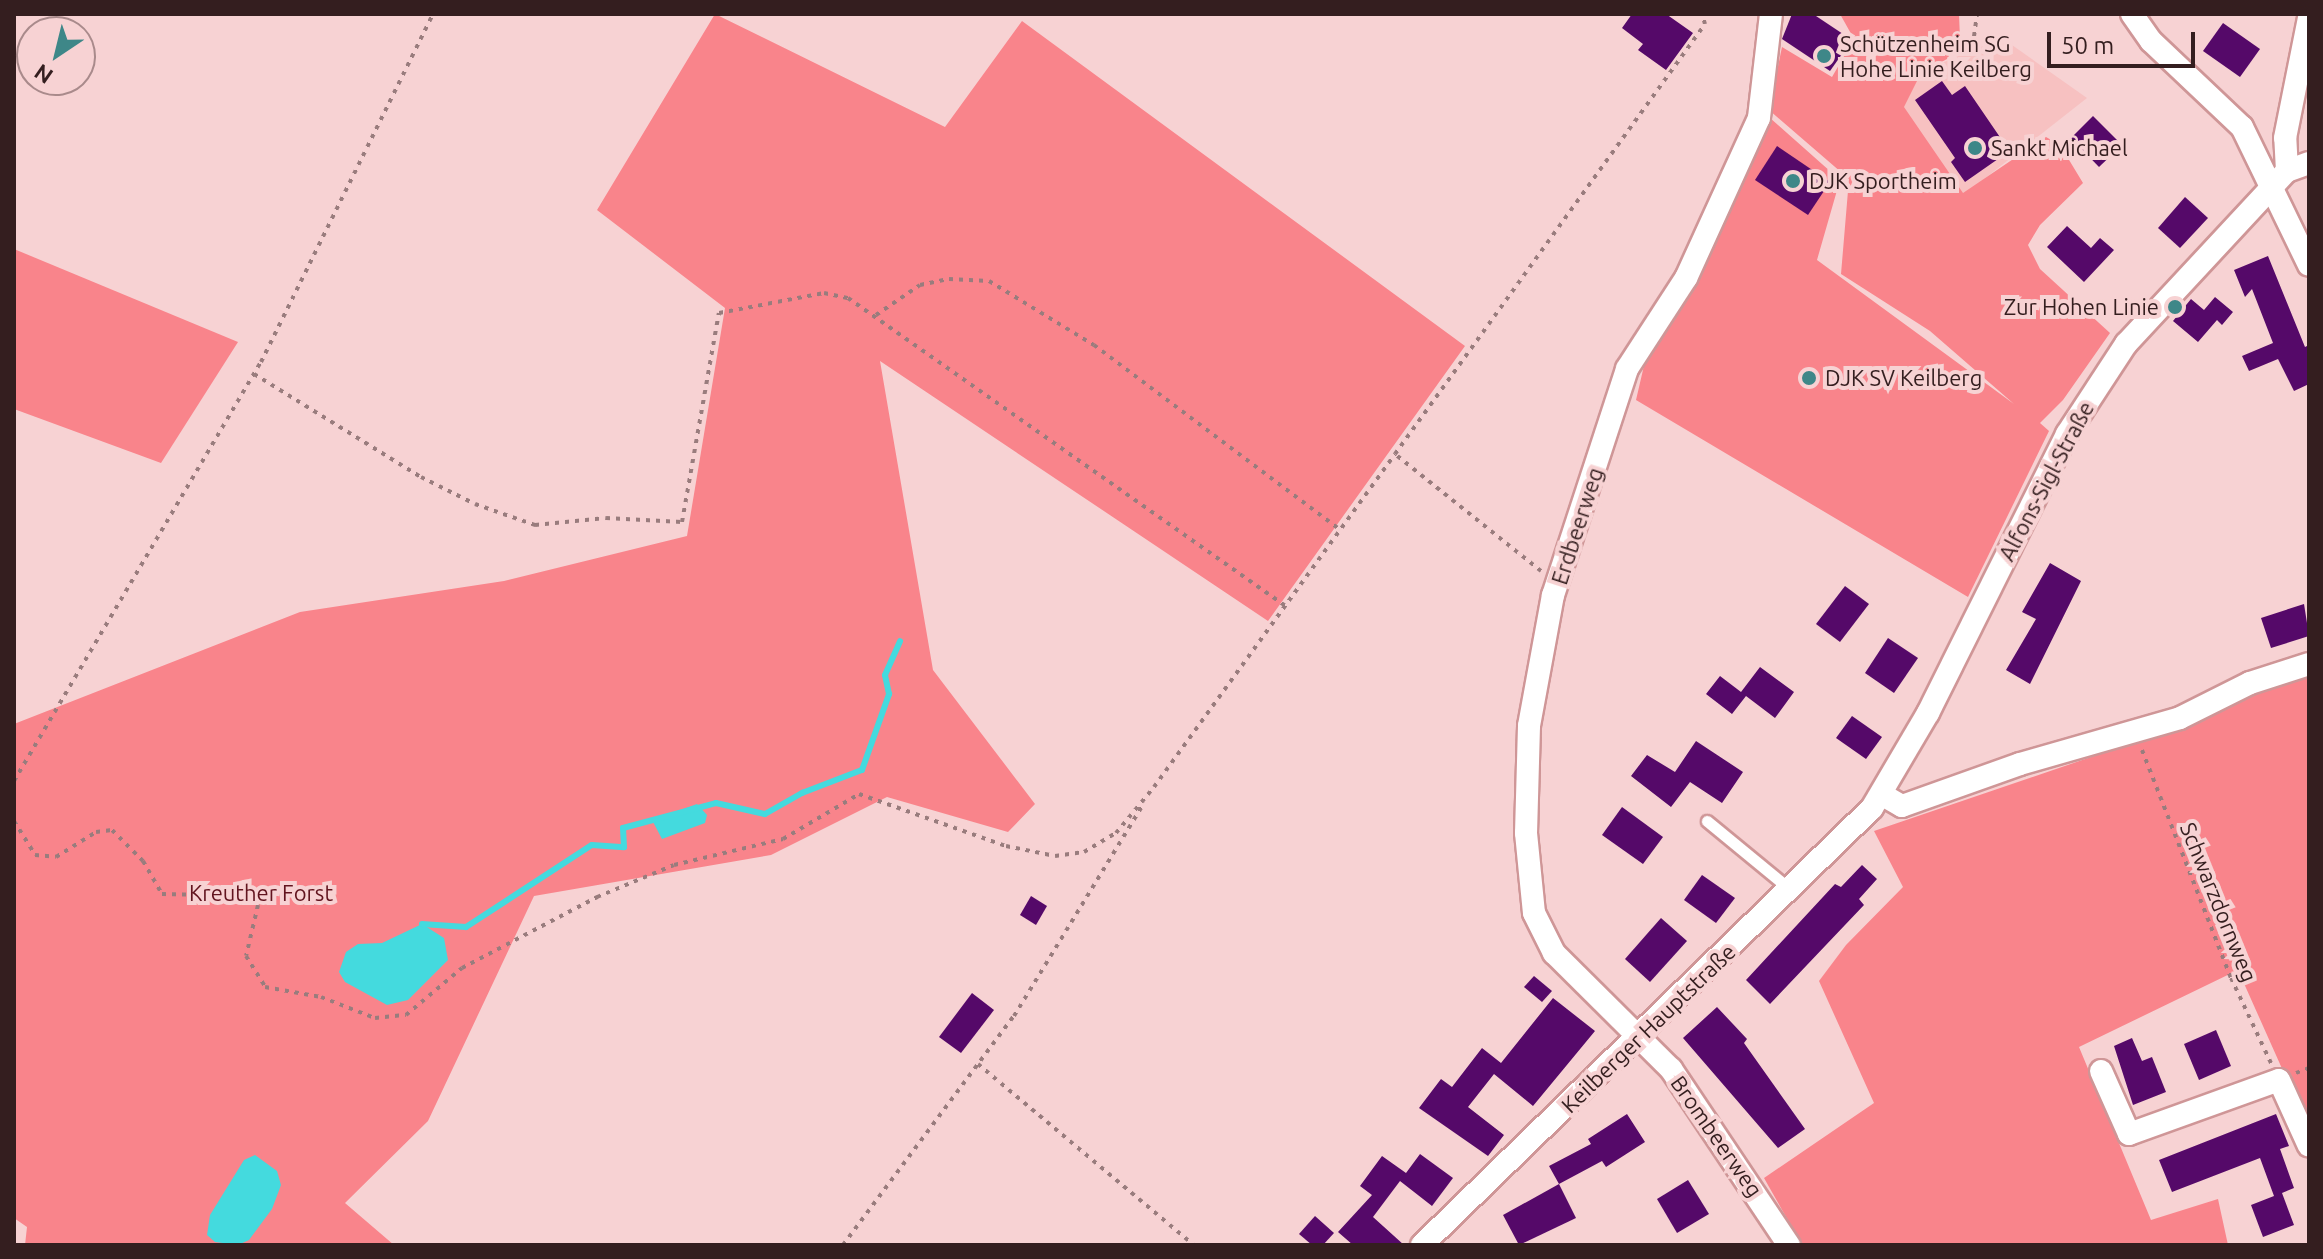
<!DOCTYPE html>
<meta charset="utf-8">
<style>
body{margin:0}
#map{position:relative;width:2323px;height:1259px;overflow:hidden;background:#f7d2d3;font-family:Ubuntu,sans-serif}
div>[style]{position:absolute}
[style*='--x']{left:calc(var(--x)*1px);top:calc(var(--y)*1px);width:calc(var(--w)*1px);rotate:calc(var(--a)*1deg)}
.built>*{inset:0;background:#f7c1c1}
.green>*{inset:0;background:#f9848b}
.water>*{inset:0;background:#44dade}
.stream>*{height:6px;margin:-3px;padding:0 3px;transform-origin:3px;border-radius:3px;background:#44dade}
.building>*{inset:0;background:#550969}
.path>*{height:4px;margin-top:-2px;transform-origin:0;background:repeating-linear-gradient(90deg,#997c7d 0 4px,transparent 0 10px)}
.roads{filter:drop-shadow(2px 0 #cf9697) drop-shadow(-2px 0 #cf9697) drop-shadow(0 2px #cf9697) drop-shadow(0 -2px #cf9697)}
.service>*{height:11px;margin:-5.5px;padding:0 5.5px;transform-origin:5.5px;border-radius:5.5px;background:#fff}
.minor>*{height:22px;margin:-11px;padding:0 11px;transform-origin:11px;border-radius:11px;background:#fff}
.dots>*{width:22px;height:22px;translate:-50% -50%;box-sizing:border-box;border:4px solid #f7d2d3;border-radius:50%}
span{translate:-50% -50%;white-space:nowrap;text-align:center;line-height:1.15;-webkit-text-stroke:8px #f7d2d3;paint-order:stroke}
.poi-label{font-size:22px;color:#341e1f}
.left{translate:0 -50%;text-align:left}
.right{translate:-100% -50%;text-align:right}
.street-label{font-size:22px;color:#341e1f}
.park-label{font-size:22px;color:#62141f}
.frame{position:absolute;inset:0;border:16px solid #341e1f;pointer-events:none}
.north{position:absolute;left:16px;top:16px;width:80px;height:80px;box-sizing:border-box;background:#f7d2d3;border:2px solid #a98a8b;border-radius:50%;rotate:215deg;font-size:22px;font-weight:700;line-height:32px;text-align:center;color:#341e1f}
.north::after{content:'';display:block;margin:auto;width:28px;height:36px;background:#3e8788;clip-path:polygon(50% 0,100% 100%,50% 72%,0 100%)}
.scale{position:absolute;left:2047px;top:32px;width:148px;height:36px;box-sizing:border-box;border:4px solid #341e1f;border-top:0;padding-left:10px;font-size:24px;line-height:28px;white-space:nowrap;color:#341e1f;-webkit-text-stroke:6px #f7d2d3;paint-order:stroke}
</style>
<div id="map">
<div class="built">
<div style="clip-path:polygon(2002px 38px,2087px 98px,1960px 198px,1886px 86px)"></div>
</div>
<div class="green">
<div style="clip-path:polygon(715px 14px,945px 127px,1022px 21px,1465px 346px,1268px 621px,880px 361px,933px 670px,1035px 804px,1008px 832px,887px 797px,771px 855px,534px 896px,428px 1121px,345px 1203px,394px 1245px,25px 1245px,27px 1227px,14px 1218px,14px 724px,300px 612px,504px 581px,687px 536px,725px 308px,597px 210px)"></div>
<div style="clip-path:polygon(1840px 14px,1959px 14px,1960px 39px,1947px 59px,1921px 73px,1904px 107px,1963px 193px,2046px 137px,2060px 145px,2083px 183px,2040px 225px,2028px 245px,2040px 269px,2110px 333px,2063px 400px,2040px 423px,2049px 431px,1968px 597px,1636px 400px,1646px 357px,1722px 227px,1770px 118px,1840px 180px,1817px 260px,2014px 404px,1930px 331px,1841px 274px,1849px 179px,1769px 110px,1782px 47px,1832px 77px,1854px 39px)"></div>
<div style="clip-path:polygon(14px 249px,238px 342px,161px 463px,14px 409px)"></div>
<div style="clip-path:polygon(2309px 676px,2309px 1129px,2238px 970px,2079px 1047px,2151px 1220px,2218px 1199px,2228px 1245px,1802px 1245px,1764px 1178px,1874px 1103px,1819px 981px,1846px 945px,1903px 887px,1874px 831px,2188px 724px,2262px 690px)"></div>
</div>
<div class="water">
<div style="clip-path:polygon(697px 804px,707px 815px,705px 823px,662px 839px,652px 820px)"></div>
<div style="clip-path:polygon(422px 924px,444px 938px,448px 960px,408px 1000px,387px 1005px,345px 982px,339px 972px,346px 952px,358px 944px,382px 943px)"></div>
<div style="clip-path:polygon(255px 1155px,277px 1171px,281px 1185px,272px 1209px,249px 1240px,238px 1245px,215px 1242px,207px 1235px,210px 1215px,244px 1160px)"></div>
</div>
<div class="stream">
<div style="--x:422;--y:924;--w:44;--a:3.9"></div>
<div style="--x:466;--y:927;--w:150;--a:-33.1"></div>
<div style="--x:592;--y:845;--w:32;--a:4"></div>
<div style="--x:624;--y:847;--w:19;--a:-93"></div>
<div style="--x:623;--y:828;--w:96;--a:-15"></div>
<div style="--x:716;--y:803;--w:50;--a:12.7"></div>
<div style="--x:765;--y:814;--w:43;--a:-29.6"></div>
<div style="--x:802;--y:793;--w:64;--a:-21"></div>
<div style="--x:862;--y:770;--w:81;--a:-70.4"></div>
<div style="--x:889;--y:694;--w:19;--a:-102"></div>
<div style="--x:885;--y:675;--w:37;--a:-66"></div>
</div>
<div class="building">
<div style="clip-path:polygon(1632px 14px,1666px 14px,1693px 33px,1666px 70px,1638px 50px,1643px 44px,1622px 28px)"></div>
<div style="clip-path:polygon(1792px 14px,1813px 14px,1852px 40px,1830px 71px,1782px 39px)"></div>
<div style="clip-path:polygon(2223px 23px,2260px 49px,2240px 77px,2203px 51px)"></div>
<div style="clip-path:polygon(1942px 81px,1952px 95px,1965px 86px,2006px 146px,1994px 154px,1998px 159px,1965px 182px,1951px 162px,1955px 158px,1915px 100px)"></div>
<div style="clip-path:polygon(2093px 116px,2122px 145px,2099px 167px,2071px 138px)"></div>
<div style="clip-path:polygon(1777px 146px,1830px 182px,1808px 215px,1755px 180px)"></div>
<div style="clip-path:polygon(2185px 197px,2208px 218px,2180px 248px,2158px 228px)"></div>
<div style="clip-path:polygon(2067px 226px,2091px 248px,2100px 238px,2114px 250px,2084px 282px,2047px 247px)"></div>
<div style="clip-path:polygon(2268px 256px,2305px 347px,2309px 345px,2309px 384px,2294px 391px,2278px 359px,2249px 371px,2242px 356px,2273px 343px,2252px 289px,2245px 297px,2234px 270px)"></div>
<div style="clip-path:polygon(2215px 297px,2233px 312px,2222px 325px,2217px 320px,2198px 342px,2173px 321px,2191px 299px,2204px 310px)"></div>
<div style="clip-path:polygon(2050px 563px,2081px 581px,2030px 684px,2006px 670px,2036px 619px,2022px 612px)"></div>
<div style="clip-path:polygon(1845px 586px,1869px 604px,1840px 642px,1816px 624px)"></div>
<div style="clip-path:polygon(2304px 604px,2309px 636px,2271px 648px,2261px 618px)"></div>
<div style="clip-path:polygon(1888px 638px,1918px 658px,1894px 693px,1865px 673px)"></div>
<div style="clip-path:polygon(1760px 667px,1794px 692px,1775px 718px,1746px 696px,1732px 714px,1706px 694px,1720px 676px,1741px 692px)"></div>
<div style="clip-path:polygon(1852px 716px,1882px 737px,1866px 759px,1836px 738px)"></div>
<div style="clip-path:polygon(1696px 741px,1743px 772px,1722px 803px,1690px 782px,1671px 807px,1631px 776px,1647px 755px,1675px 772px)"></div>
<div style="clip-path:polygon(1622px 807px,1663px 837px,1643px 864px,1602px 835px)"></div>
<div style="clip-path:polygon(1862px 865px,1877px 879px,1859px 899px,1864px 905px,1770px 1004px,1746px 980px,1835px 884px,1841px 887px)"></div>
<div style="clip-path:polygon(1702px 875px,1735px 898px,1716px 923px,1684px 900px)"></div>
<div style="clip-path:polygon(1031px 896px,1047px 906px,1036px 925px,1020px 915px)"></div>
<div style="clip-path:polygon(1661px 918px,1687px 941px,1650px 982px,1625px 959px)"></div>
<div style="clip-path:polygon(1534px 976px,1552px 991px,1542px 1002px,1524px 987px)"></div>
<div style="clip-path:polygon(972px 993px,994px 1010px,961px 1053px,939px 1037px)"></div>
<div style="clip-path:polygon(1553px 998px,1595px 1031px,1533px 1106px,1494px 1074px,1468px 1107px,1504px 1135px,1488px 1156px,1419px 1108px,1441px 1079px,1452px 1087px,1482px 1048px,1501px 1063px)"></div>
<div style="clip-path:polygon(1717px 1007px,1747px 1039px,1744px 1043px,1805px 1129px,1778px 1148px,1683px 1038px)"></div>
<div style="clip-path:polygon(2216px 1030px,2231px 1066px,2199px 1080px,2184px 1044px)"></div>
<div style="clip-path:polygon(2132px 1038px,2142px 1061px,2152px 1057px,2166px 1092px,2133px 1105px,2114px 1046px)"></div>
<div style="clip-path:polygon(1627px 1114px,1645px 1142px,1606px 1167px,1602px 1161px,1559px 1184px,1549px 1166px,1591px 1144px,1588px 1139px)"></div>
<div style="clip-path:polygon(2276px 1114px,2289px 1146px,2280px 1149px,2294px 1188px,2282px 1193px,2294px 1225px,2263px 1237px,2251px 1205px,2274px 1196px,2260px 1158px,2172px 1192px,2159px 1160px)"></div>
<div style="clip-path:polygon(1420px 1154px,1453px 1178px,1432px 1206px,1400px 1181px,1373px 1217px,1404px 1245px,1353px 1245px,1338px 1232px,1372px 1195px,1360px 1186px,1382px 1156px,1406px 1173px)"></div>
<div style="clip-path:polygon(1688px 1180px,1709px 1214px,1677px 1233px,1657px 1199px)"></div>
<div style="clip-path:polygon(1559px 1184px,1576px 1218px,1519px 1245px,1503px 1215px)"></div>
<div style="clip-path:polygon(1315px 1216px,1334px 1233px,1323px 1245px,1312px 1245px,1299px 1234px)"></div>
</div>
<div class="path">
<div style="--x:1970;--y:66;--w:52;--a:-82.3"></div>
<div style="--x:876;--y:315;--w:53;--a:-34.3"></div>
<div style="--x:920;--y:285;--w:30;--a:-12"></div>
<div style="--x:949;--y:279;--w:40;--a:2.9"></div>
<div style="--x:989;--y:281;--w:123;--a:31.4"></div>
<div style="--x:1094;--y:345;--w:308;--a:36.9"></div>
<div style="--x:254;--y:374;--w:196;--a:31.7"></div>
<div style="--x:421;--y:477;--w:60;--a:26.6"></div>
<div style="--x:475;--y:504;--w:64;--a:19.3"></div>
<div style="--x:535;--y:525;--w:71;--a:-5.6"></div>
<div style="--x:606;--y:518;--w:76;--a:3"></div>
<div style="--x:682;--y:522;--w:212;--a:-80"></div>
<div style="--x:719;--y:313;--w:107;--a:-10.8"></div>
<div style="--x:824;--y:293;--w:25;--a:12"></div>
<div style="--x:848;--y:298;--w:537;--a:35.14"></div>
<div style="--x:1541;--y:571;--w:187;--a:-141.3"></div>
<div style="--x:1395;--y:454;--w:530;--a:-54.21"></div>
<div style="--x:1705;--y:24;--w:10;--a:-107"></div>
<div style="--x:2142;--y:750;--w:245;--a:68.7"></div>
<div style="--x:2231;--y:978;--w:94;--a:64.8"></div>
<div style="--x:14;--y:781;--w:486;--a:-59.5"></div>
<div style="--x:261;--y:362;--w:388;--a:-63.7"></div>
<div style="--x:14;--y:821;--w:40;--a:58"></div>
<div style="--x:35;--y:855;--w:21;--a:5"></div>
<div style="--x:56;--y:857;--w:47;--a:-32"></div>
<div style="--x:96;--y:832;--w:16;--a:-7"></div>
<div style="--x:112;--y:830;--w:44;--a:45"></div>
<div style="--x:143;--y:861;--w:38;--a:60"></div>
<div style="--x:162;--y:894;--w:90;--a:1.3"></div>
<div style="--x:252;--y:896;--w:11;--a:56"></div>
<div style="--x:258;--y:905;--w:52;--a:103.2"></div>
<div style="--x:246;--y:956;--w:36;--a:58"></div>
<div style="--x:265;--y:987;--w:57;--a:10.1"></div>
<div style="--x:321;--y:997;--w:58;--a:21.3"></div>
<div style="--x:375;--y:1018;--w:31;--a:-6"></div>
<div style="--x:406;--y:1015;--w:73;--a:-40"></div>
<div style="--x:462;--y:968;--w:153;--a:-27.7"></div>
<div style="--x:597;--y:897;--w:83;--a:-22.6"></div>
<div style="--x:674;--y:865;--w:112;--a:-13.4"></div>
<div style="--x:783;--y:839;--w:88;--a:-30.6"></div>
<div style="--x:859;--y:794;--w:156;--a:19.5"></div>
<div style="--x:1006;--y:846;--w:50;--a:11.5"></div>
<div style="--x:1055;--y:856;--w:29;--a:-8"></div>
<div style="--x:1084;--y:852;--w:37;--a:-31"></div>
<div style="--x:1116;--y:833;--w:60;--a:-50.4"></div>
<div style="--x:1154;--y:787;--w:411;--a:-54.1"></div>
<div style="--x:978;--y:1064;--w:282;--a:40"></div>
<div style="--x:2296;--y:1073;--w:14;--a:-21"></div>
<div style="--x:843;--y:1245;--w:286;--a:-53.3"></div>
<div style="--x:1014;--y:1016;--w:250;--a:-58.6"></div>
</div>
<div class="roads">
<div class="service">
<div style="--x:1707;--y:821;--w:109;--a:39.4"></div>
</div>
<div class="minor">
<div style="--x:1771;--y:14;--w:105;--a:96.6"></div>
<div style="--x:1759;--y:118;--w:176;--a:114.5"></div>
<div style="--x:1686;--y:278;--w:108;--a:123"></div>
<div style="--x:1627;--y:369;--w:238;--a:108.1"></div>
<div style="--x:1553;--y:595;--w:133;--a:100.4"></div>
<div style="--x:1529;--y:726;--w:107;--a:91.6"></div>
<div style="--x:1526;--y:833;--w:80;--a:84.3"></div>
<div style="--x:1534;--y:913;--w:45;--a:63.4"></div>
<div style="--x:1554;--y:953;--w:165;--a:44.8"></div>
<div style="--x:1671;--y:1069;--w:212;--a:56.2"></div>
<div style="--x:2132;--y:14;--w:33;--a:55"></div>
<div style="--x:2151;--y:41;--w:125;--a:43.4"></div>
<div style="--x:2242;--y:127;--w:153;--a:64.1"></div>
<div style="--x:2287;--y:171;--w:33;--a:-93"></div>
<div style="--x:2285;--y:138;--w:122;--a:-78.7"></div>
<div style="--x:1881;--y:794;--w:24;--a:30"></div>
<div style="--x:1902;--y:806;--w:125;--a:-19.6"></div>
<div style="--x:2020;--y:764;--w:166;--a:-16"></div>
<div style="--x:2180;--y:718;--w:78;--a:-26.6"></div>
<div style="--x:2250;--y:683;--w:62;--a:-17.9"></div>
<div style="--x:2101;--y:1071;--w:69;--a:66"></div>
<div style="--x:2129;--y:1134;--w:159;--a:-19.8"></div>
<div style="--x:2279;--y:1080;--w:72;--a:65.6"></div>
<div style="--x:1422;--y:1245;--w:627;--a:-44.16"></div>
<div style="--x:1872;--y:808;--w:110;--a:-59.5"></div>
<div style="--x:1928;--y:713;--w:312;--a:-63.5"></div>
<div style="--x:2067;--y:434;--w:108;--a:-56.8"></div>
<div style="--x:2126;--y:344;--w:236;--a:-47.1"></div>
<div style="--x:2287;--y:171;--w:23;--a:-20"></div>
</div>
</div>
<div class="dots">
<div style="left:1824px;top:56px;background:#3e8788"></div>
<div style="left:1975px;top:148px;background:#3e8788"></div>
<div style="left:1793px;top:181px;background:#3e8788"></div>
<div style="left:2175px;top:307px;background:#3e8788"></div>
<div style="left:1809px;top:378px;background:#3e8788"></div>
</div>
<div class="poi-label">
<span class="left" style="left:1840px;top:56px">Schützenheim SG<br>Hohe Linie Keilberg</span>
<span class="left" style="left:1991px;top:148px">Sankt Michael</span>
<span class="left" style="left:1809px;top:181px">DJK Sportheim</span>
<span class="right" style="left:2159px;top:307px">Zur Hohen Linie</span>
<span class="left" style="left:1825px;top:378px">DJK SV Keilberg</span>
</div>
<div class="street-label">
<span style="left:2046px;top:481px;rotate:-62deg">Alfons-Sigl-Straße</span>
<span style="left:1577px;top:526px;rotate:-72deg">Erdbeerweg</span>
<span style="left:2219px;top:902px;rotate:68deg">Schwarzdornweg</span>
<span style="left:1648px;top:1028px;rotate:-44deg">Keilberger Hauptstraße</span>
<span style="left:1717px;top:1136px;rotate:55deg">Brombeerweg</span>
</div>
<div class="park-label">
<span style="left:261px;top:893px">Kreuther Forst</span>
</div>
<div class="frame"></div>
<div class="north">N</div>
<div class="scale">50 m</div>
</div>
